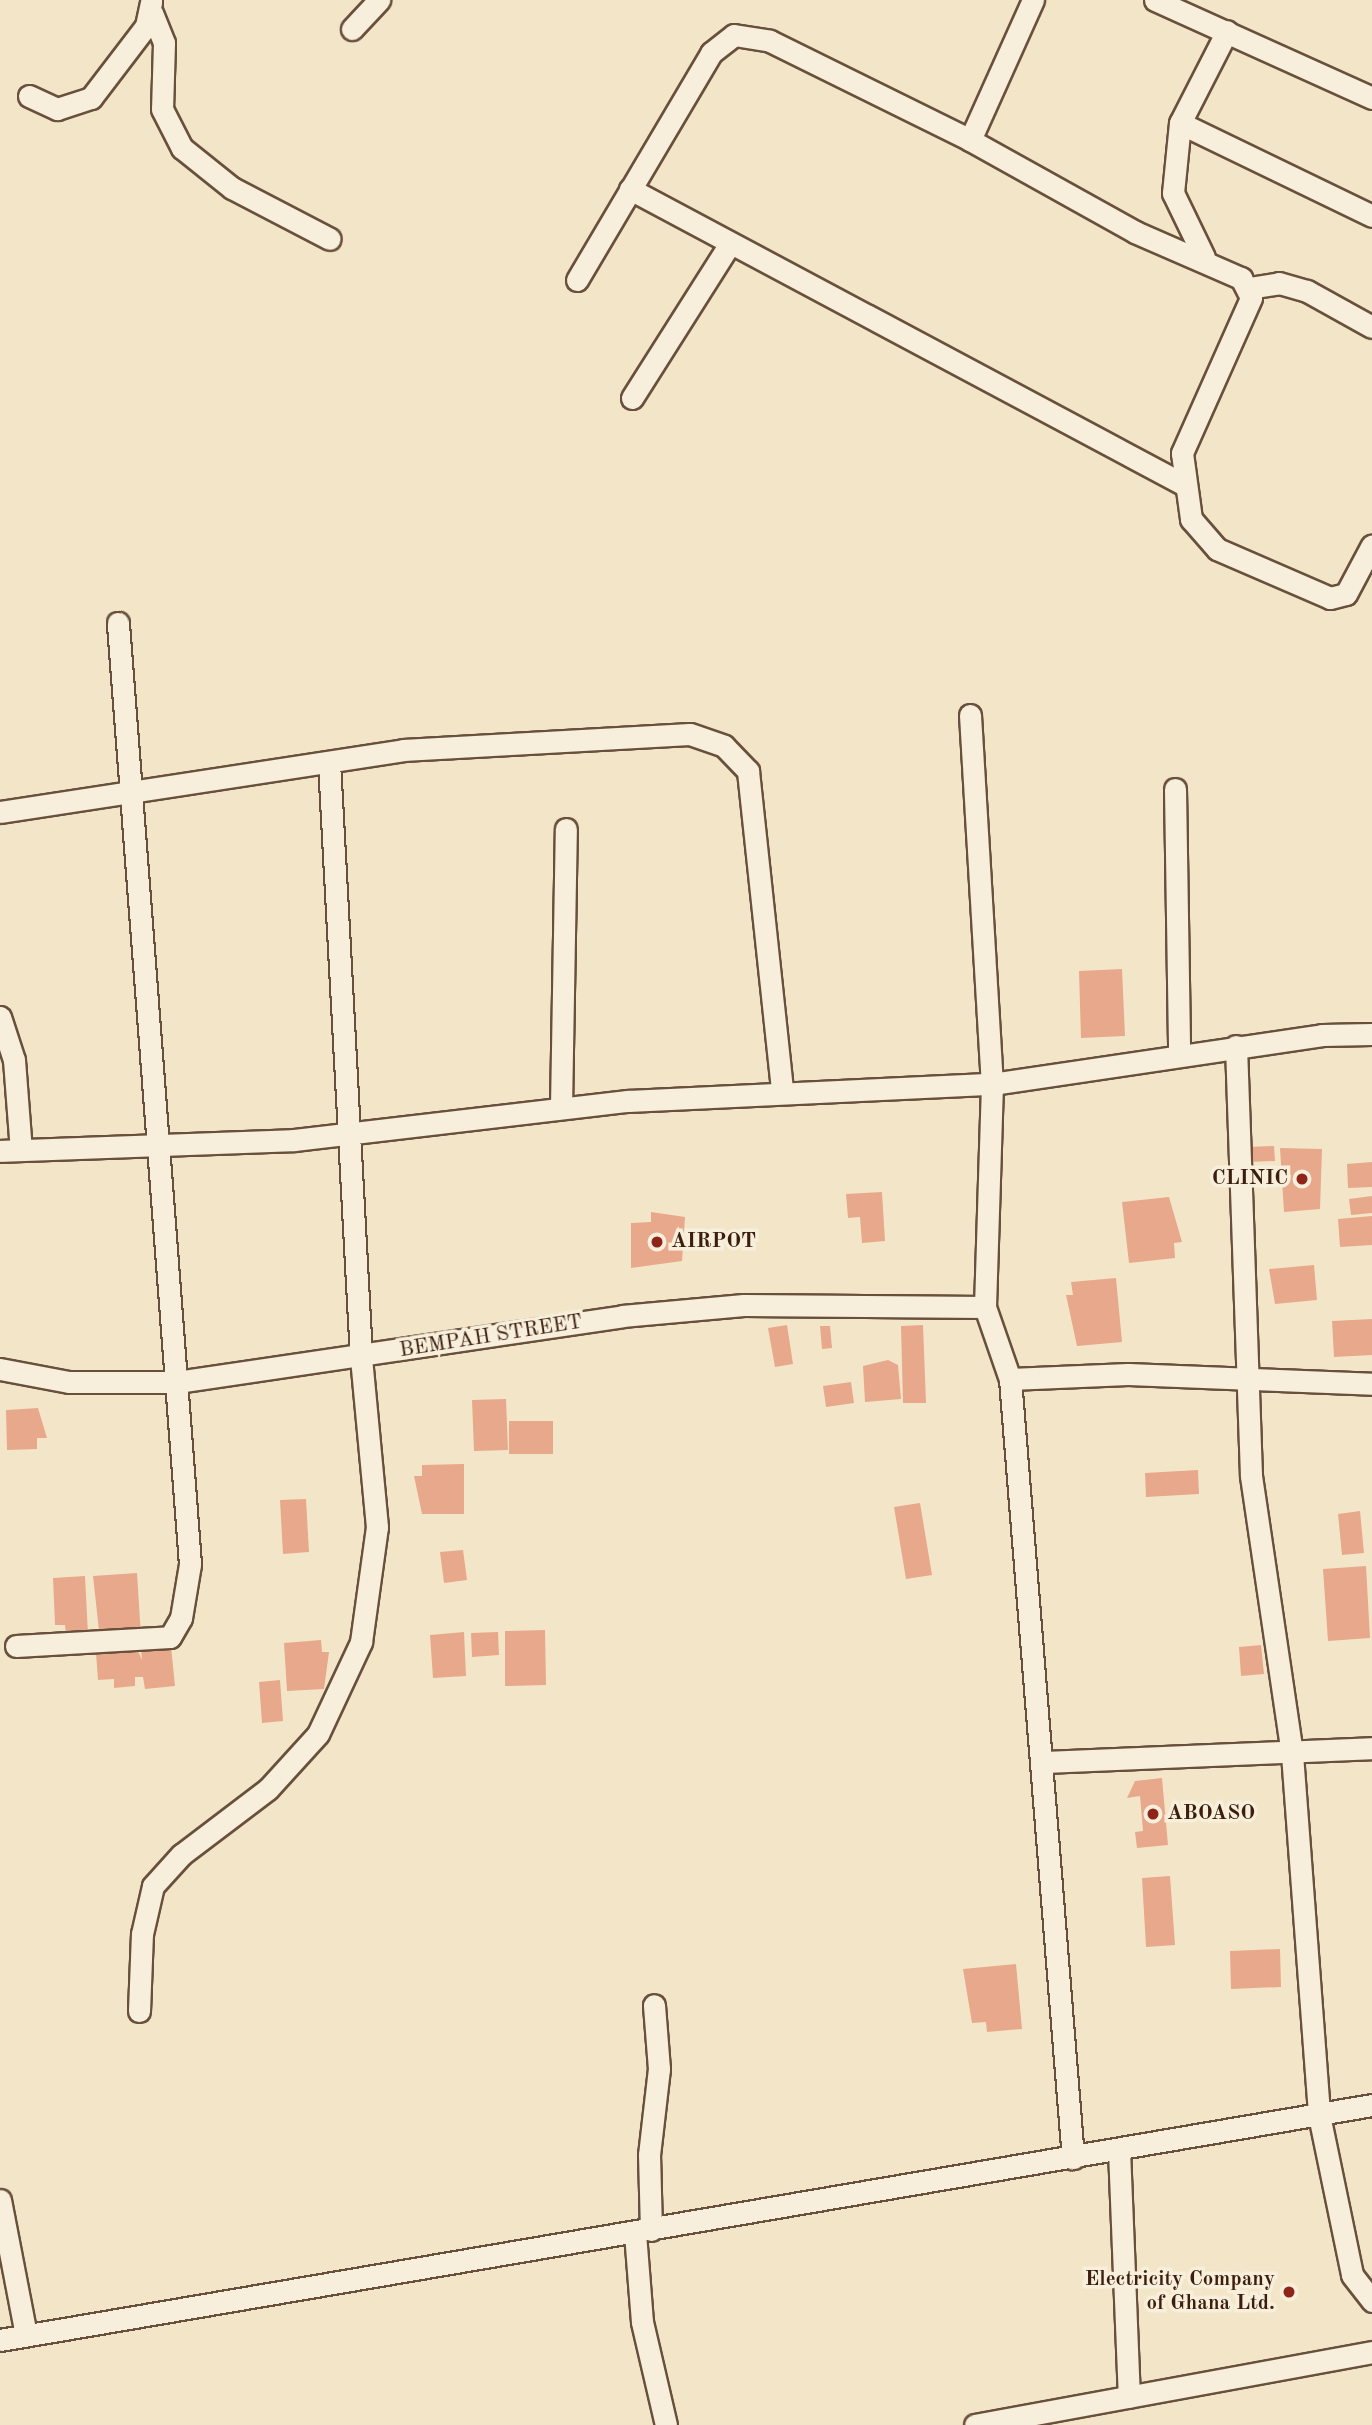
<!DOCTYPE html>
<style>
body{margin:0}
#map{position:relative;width:1372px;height:2425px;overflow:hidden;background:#f3e6c8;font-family:"Old Standard TT",serif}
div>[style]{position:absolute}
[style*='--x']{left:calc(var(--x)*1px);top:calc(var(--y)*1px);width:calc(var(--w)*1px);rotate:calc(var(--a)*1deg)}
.building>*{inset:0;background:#e8a88b}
.roads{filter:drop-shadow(2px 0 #69503c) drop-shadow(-2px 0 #69503c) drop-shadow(0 2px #69503c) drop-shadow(0 -2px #69503c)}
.minor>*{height:21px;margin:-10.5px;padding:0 10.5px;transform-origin:10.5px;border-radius:10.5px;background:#f7efdb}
.dots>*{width:19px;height:19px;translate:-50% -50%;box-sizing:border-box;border:4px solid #f7efdb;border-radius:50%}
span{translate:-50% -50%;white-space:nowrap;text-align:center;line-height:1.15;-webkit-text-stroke:7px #f7efdb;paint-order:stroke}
.poi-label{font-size:21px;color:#3b1e0d;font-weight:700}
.right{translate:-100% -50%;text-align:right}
.left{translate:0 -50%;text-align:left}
.street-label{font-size:21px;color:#3b1e0d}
</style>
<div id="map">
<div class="building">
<div style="clip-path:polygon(1122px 969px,1125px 1036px,1081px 1038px,1079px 971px)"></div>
<div style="clip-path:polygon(1274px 1146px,1275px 1161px,1248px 1162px,1248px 1147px)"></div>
<div style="clip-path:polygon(1280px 1148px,1322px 1149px,1320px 1209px,1284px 1212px)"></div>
<div style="clip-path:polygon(1372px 1162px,1372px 1187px,1348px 1188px,1347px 1164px)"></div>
<div style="clip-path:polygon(882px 1192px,885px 1241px,862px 1243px,860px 1217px,848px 1218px,846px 1194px)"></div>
<div style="clip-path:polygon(1372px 1196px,1372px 1213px,1351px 1215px,1349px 1199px)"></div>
<div style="clip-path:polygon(1169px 1197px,1182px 1242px,1174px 1243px,1175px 1258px,1129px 1263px,1122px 1202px)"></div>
<div style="clip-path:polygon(651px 1212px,685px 1217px,682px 1261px,631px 1268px,631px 1223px,651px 1222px)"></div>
<div style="clip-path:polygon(1372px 1216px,1372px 1245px,1340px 1247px,1338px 1219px)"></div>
<div style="clip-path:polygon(1314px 1265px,1317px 1300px,1275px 1304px,1269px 1269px)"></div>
<div style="clip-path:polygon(1116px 1278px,1122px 1342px,1077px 1346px,1066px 1295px,1073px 1295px,1071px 1282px)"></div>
<div style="clip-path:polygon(1372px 1319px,1372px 1355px,1334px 1357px,1332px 1321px)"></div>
<div style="clip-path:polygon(787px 1325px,793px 1364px,775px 1367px,768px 1328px)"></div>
<div style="clip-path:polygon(923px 1325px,926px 1403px,903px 1403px,901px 1326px)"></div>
<div style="clip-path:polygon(820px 1326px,830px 1326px,832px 1348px,822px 1349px)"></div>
<div style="clip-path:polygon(888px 1360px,898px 1365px,901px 1399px,865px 1402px,863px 1366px)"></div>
<div style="clip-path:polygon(851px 1382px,854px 1403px,826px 1407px,823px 1386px)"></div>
<div style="clip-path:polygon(506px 1399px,508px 1450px,474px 1451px,472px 1400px)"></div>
<div style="clip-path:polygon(38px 1408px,47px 1438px,37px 1438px,37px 1449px,7px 1450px,6px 1410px)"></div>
<div style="clip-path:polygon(509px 1421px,553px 1421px,553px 1454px,509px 1454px)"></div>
<div style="clip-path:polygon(464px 1464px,464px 1514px,422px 1514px,414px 1476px,422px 1476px,422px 1465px)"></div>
<div style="clip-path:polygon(1198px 1470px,1199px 1494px,1146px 1497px,1145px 1473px)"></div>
<div style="clip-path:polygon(306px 1499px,309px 1552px,283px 1554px,280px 1500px)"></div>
<div style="clip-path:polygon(920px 1503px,932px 1575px,906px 1579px,894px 1507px)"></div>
<div style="clip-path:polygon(1360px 1511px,1364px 1553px,1342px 1555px,1338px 1514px)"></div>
<div style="clip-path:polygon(463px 1550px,467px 1580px,444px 1583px,440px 1552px)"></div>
<div style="clip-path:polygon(1366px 1566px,1370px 1638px,1328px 1641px,1323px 1569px)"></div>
<div style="clip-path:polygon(137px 1573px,141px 1637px,100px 1640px,93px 1576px)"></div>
<div style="clip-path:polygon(85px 1576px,88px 1634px,66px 1635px,65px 1625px,55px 1625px,53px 1578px)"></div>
<div style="clip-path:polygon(545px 1630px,546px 1685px,505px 1686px,505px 1631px)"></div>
<div style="clip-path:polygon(464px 1632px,466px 1676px,433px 1678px,430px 1635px)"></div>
<div style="clip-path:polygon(498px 1632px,499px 1655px,472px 1657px,471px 1633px)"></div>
<div style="clip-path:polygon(321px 1640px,322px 1652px,329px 1652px,324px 1689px,287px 1691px,284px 1643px)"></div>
<div style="clip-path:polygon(1261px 1645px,1264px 1674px,1241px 1676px,1239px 1647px)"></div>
<div style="clip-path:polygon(171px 1646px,175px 1686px,145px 1689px,143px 1677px,135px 1677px,135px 1686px,114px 1688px,114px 1679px,98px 1680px,96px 1653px,137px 1649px,142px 1660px,141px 1649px)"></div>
<div style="clip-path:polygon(280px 1680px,283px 1721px,262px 1723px,259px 1682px)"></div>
<div style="clip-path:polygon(1162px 1778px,1168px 1845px,1137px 1848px,1135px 1832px,1143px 1831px,1140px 1796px,1127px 1798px,1135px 1781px)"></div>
<div style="clip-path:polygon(1170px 1876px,1175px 1945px,1146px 1947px,1142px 1878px)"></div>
<div style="clip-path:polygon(1280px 1949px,1281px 1987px,1231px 1989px,1230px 1951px)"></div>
<div style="clip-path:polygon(1016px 1964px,1022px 2029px,987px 2032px,986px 2022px,972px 2023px,963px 1969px)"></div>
</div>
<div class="roads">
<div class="minor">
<div style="--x:1155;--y:0;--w:238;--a:24.3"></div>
<div style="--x:152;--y:13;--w:32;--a:68"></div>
<div style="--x:164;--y:43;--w:66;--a:91.7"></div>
<div style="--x:162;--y:109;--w:44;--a:62.9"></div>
<div style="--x:182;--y:148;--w:64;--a:38.7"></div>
<div style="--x:232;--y:188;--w:110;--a:27.5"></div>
<div style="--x:352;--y:29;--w:40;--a:-47"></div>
<div style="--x:29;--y:96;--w:31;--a:25"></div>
<div style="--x:57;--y:109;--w:36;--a:-18"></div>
<div style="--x:91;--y:98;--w:91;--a:-52.6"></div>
<div style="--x:146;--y:26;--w:25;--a:-78"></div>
<div style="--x:1180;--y:123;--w:103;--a:-62.9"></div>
<div style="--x:970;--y:140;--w:154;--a:-65.8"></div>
<div style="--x:630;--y:189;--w:625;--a:28.08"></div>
<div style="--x:1204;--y:257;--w:71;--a:-115.8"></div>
<div style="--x:1173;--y:193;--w:70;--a:-84.3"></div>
<div style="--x:1180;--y:123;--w:213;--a:25.8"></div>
<div style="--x:577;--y:280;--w:264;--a:-59.4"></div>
<div style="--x:711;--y:53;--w:29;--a:-38"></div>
<div style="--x:734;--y:35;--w:36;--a:9"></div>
<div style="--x:770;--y:41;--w:223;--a:26.3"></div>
<div style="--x:970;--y:140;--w:189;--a:29.1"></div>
<div style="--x:1135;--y:232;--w:116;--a:23.5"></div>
<div style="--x:1241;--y:278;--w:22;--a:63"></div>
<div style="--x:1251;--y:298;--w:170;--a:114"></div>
<div style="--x:1182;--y:453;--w:67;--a:82.2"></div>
<div style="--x:1191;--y:519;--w:40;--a:49"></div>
<div style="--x:1217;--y:549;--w:123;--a:23.4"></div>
<div style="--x:1330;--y:598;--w:16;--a:-14"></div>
<div style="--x:1346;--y:594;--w:55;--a:-62"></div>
<div style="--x:1249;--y:288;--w:30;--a:-9"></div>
<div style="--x:1279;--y:283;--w:29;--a:16"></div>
<div style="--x:1307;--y:291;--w:74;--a:29"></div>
<div style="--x:632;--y:398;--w:181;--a:-57.6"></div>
<div style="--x:970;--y:715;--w:370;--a:86.6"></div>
<div style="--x:992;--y:1084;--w:223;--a:91.8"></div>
<div style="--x:985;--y:1307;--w:76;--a:70.9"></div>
<div style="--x:1010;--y:1379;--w:782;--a:85.38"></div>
<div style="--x:1175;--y:789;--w:265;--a:89.1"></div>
<div style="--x:0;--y:812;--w:408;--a:-8.7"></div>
<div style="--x:403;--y:750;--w:287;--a:-3.2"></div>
<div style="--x:690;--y:734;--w:36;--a:19"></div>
<div style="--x:724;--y:746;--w:35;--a:46"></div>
<div style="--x:748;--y:771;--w:322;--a:83.9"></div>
<div style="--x:0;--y:1017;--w:45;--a:72"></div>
<div style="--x:14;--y:1060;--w:90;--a:85.6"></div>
<div style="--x:1236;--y:1046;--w:430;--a:88"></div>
<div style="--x:1251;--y:1476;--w:281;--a:81.6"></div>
<div style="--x:1292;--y:1754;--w:362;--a:85.7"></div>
<div style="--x:1319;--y:2115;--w:163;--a:78.3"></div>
<div style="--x:1352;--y:2275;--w:33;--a:52"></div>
<div style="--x:561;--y:1107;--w:278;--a:-89"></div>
<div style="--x:0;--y:1151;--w:294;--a:-2.1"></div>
<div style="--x:294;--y:1140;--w:336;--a:-6.7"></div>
<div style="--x:628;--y:1101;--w:364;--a:-2.7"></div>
<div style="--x:992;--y:1084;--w:334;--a:-8.4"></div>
<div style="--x:1322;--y:1035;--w:50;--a:-1.1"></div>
<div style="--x:0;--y:1369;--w:70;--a:10.7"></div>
<div style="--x:69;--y:1382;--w:108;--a:0"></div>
<div style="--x:177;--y:1382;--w:450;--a:-8.4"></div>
<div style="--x:622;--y:1316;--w:122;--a:-5.2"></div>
<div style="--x:744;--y:1305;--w:241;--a:0.5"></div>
<div style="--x:1010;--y:1379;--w:118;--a:-2.4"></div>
<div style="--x:1128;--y:1374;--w:244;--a:2.3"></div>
<div style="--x:16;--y:1646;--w:154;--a:-3.3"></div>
<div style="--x:170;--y:1637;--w:22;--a:-60"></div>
<div style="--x:181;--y:1618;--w:55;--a:-80.5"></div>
<div style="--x:190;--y:1564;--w:944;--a:-94.38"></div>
<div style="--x:1043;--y:1762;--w:329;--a:-2.4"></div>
<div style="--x:139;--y:2011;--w:77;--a:-87.8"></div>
<div style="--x:142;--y:1934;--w:49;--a:-77.1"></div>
<div style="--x:153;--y:1886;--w:42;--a:-47.9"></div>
<div style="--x:181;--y:1855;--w:109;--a:-37.2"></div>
<div style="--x:268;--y:1789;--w:74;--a:-47.7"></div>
<div style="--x:318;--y:1734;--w:102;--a:-64.9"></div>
<div style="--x:361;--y:1642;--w:116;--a:-82.1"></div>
<div style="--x:377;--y:1527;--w:171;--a:-95.4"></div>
<div style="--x:361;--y:1357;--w:596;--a:-93.08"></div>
<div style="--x:1119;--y:2150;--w:247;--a:87.7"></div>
<div style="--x:0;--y:2200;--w:137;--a:79.1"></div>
<div style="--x:651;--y:2230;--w:75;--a:-91.5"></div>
<div style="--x:649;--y:2155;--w:87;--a:-83.4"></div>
<div style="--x:659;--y:2069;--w:64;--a:-94.5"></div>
<div style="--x:635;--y:2233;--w:89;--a:85.5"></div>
<div style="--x:642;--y:2322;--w:106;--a:76.9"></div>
<div style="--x:0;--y:2340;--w:1392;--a:-9.72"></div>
<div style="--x:975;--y:2425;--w:404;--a:-10.4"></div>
</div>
</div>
<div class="dots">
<div style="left:1302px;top:1179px;background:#8f2418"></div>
<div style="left:657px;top:1242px;background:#8f2418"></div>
<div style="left:1153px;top:1814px;background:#8f2418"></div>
<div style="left:1289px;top:2292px;background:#8f2418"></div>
</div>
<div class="poi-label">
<span class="right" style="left:1288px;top:1179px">CLINIC</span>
<span class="left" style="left:671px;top:1242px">AIRPOT</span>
<span class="left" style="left:1167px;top:1814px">ABOASO</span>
<span class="right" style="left:1275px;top:2292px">Electricity Company<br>of Ghana Ltd.</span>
</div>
<div class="street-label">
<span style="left:491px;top:1337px;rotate:-9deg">BEMPAH STREET</span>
</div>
</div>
